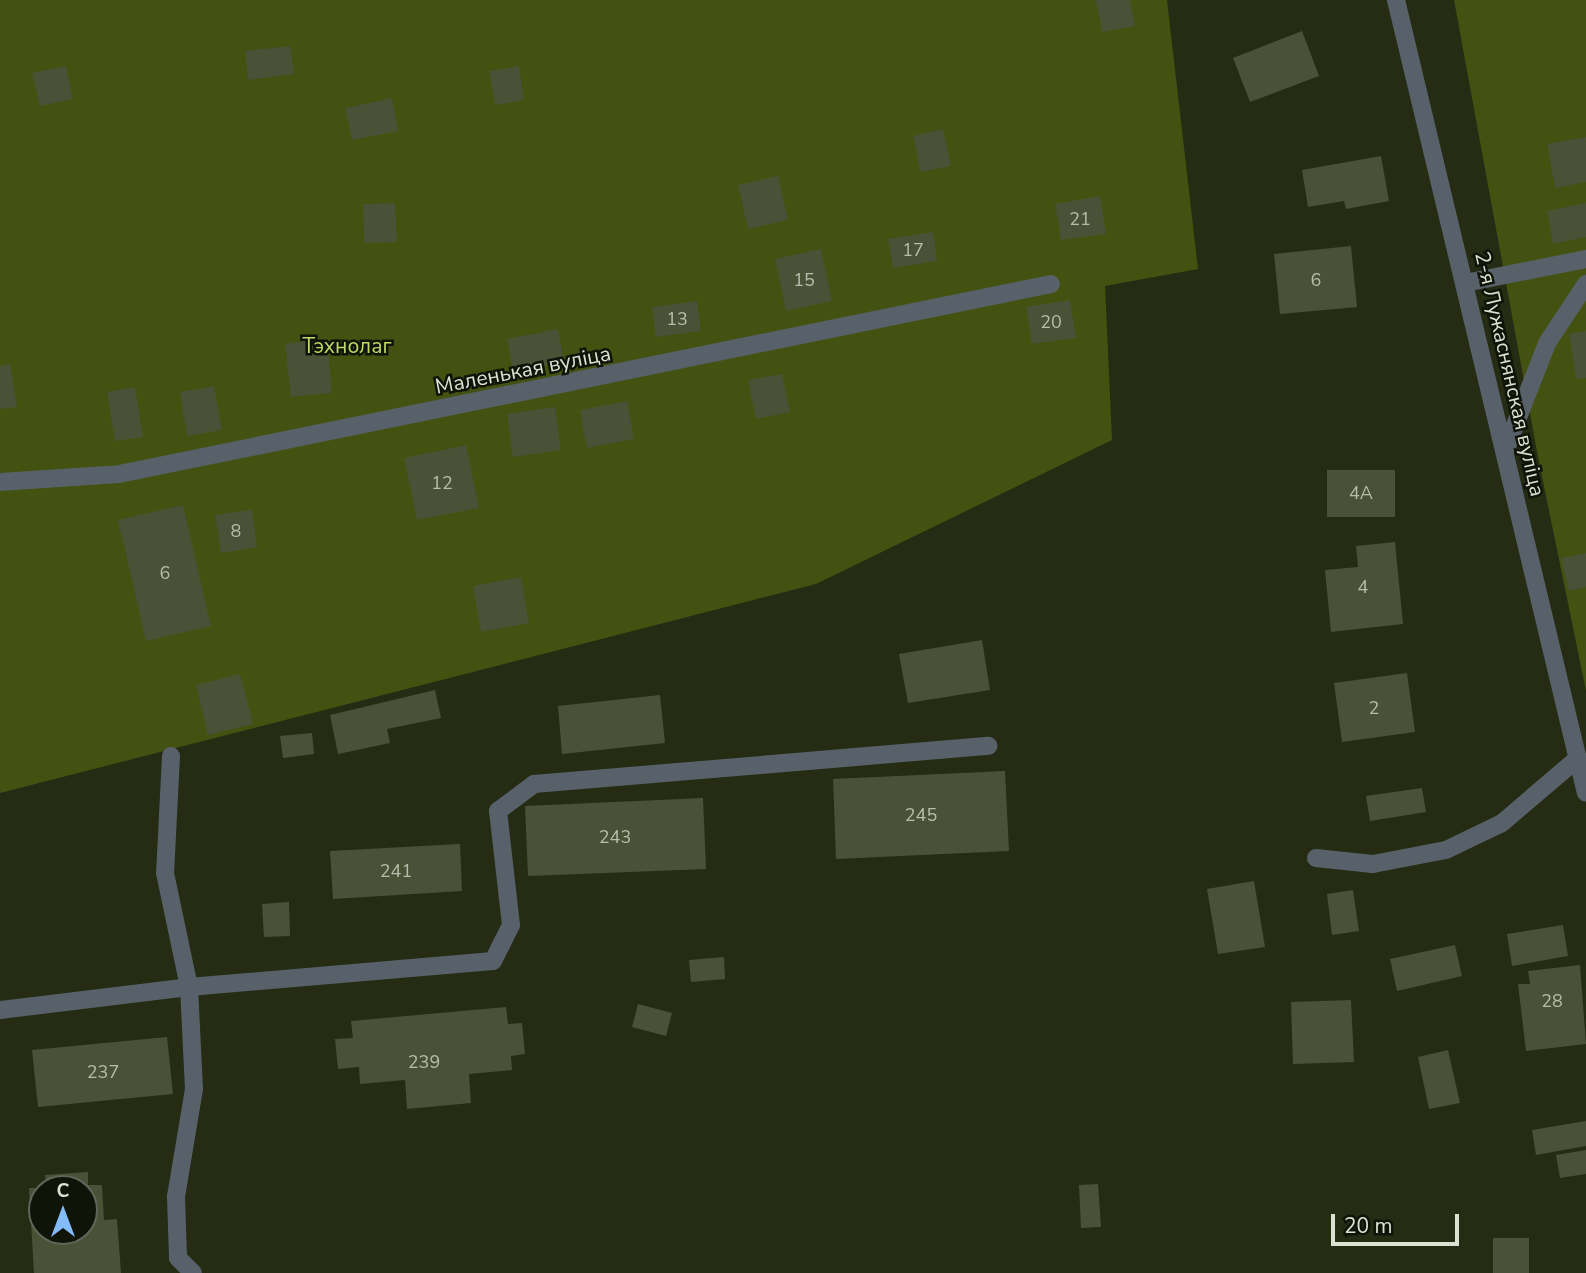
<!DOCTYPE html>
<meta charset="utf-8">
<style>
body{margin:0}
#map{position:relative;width:1586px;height:1273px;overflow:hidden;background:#252c13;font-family:"Nunito Sans",sans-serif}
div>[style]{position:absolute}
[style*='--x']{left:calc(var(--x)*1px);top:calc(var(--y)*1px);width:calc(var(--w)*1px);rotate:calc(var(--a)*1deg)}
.green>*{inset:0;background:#435111}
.building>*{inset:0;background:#4a5137}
.lane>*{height:18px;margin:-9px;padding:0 9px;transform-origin:9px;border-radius:9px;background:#58616a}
.street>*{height:18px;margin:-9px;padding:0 9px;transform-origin:9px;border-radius:9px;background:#58616a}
span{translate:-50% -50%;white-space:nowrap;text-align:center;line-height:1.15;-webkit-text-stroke:5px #101308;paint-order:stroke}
.number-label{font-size:18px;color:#b8bdab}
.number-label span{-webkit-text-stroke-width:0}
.park-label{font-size:21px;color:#bddb62}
.street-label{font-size:21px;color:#dce1d2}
.north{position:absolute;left:28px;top:1175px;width:70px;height:70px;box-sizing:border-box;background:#101308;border:2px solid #626559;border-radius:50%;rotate:0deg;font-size:19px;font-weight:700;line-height:28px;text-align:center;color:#dce1d2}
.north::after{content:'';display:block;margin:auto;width:24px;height:32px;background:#84bcfb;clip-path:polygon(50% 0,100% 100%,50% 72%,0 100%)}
.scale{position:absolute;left:1331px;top:1214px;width:128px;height:32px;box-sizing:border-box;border:4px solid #dce1d2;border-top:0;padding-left:9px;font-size:21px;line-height:24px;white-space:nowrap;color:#dce1d2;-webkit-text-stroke:5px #101308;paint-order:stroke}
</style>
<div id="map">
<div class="green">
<div style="clip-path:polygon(0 0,1167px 0,1198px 269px,1105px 286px,1112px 440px,816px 584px,0 793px)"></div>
<div style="clip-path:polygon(1454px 0,1586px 0,1586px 691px,1538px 457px)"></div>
</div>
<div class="building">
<div style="clip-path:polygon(1096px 0,1130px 0,1135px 26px,1102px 32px)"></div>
<div style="clip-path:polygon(1302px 31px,1319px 76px,1250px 102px,1233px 58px)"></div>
<div style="clip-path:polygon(290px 46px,294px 74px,248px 80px,245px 51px)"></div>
<div style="clip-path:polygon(66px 66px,73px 99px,40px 106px,32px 73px)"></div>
<div style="clip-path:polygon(519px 66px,524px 100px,495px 105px,489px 71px)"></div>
<div style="clip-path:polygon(392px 98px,398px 131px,352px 140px,345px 108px)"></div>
<div style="clip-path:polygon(943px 129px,951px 166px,921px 172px,913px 136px)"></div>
<div style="clip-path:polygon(1586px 137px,1586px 182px,1555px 188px,1547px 144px)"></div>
<div style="clip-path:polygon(1381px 156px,1389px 201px,1346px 209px,1344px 201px,1308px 207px,1302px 170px)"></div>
<div style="clip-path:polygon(778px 176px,788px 220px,748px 229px,738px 185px)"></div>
<div style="clip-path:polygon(1100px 196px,1106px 234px,1061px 240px,1055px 204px)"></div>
<div style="clip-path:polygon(395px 203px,397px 242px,364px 243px,363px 204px)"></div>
<div style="clip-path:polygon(1586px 203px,1586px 237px,1553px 244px,1547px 211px)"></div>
<div style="clip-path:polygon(933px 232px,937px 261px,893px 268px,888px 239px)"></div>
<div style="clip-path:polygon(1351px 246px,1357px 307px,1280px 314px,1274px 254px)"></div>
<div style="clip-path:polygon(821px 249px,832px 301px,786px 311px,775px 259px)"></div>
<div style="clip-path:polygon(1070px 300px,1076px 338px,1032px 344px,1026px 307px)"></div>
<div style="clip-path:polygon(697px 301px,701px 331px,656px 337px,652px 307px)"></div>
<div style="clip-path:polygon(558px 329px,564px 362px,513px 372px,507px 339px)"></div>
<div style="clip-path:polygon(1586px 331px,1586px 378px,1576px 379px,1569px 334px)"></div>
<div style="clip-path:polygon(327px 339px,332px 393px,291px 397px,285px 344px)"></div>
<div style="clip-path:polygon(10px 364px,17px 407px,0 409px,0 366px)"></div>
<div style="clip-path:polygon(782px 374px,790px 412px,756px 419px,748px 380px)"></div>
<div style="clip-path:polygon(214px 386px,222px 430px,187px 436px,180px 392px)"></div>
<div style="clip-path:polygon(135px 387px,143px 437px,115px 441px,107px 392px)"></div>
<div style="clip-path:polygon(627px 401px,634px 439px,587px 448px,580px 410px)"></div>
<div style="clip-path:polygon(555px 407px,561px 450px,513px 457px,507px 414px)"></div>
<div style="clip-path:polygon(466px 445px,479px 508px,417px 520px,404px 458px)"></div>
<div style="clip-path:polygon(1327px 470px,1395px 470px,1395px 517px,1327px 517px)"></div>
<div style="clip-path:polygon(183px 505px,211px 626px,146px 641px,118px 520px)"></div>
<div style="clip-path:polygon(252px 510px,257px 547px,221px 553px,215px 515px)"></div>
<div style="clip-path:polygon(1395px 542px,1403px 624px,1331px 632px,1325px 570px,1358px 567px,1356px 546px)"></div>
<div style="clip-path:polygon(1586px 553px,1586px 587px,1569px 591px,1561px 558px)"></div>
<div style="clip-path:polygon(521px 577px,529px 623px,481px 632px,473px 586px)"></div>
<div style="clip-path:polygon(982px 640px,990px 690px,908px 703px,899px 654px)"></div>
<div style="clip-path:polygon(1407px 673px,1415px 732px,1342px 742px,1334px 683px)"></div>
<div style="clip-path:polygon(240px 674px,253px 724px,208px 735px,196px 685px)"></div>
<div style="clip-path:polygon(435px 690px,441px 718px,387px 729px,390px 743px,338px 754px,330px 715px)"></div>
<div style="clip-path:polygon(660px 695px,665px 743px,562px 754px,558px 706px)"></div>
<div style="clip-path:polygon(312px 733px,314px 754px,283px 758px,280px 736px)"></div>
<div style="clip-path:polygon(1005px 771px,1009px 851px,836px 859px,833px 779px)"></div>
<div style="clip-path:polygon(1422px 788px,1426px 812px,1370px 821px,1366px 796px)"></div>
<div style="clip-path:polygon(703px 798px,706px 869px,528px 876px,525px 806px)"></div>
<div style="clip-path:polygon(460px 844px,462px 891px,333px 899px,330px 851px)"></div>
<div style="clip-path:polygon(1254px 881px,1265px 947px,1218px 954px,1207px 889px)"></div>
<div style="clip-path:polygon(1353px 890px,1359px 931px,1332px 935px,1327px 894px)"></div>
<div style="clip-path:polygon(289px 902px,290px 936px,264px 937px,262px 904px)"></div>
<div style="clip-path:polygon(1563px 925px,1568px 956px,1512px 966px,1507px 934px)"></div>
<div style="clip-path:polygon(1455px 945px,1462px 976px,1397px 991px,1390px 959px)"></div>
<div style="clip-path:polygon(724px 957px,725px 979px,691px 982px,689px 960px)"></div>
<div style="clip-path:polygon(1580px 965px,1586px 1044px,1526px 1051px,1518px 984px,1530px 984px,1528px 971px)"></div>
<div style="clip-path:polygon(1351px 1000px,1354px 1062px,1293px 1064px,1291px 1002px)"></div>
<div style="clip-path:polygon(638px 1004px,672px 1013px,666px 1036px,632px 1027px)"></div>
<div style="clip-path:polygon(506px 1007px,508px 1024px,522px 1023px,525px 1054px,511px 1056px,512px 1070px,469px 1074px,471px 1103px,407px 1109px,405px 1080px,360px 1084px,359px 1067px,338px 1069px,335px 1039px,353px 1038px,351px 1021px)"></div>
<div style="clip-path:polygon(167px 1037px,173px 1094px,38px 1107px,32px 1050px)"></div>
<div style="clip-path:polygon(1448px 1050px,1460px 1103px,1429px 1109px,1418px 1057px)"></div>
<div style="clip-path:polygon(1586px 1121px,1586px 1146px,1536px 1155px,1532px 1130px)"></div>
<div style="clip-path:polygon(1586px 1150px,1586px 1174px,1560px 1178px,1556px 1155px)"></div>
<div style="clip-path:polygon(88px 1172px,88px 1185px,102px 1185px,104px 1220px,117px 1219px,121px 1273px,34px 1273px,29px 1188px,42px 1188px,42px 1231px,84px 1231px,84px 1189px,46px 1189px,45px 1175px)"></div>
<div style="clip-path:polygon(1098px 1184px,1101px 1227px,1081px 1228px,1079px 1185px)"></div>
<div style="clip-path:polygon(1493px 1238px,1529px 1238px,1529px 1273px,1493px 1273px)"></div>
</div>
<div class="lane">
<div style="--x:1465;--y:283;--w:123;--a:-11.2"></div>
<div style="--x:1505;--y:451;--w:116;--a:-68.7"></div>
<div style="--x:1547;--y:343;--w:71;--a:-56.5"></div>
<div style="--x:0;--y:482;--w:119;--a:-3.8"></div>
<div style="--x:119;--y:474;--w:951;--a:-11.52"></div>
<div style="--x:171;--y:756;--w:117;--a:92.9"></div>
<div style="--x:165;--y:873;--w:116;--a:78.1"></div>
<div style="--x:189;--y:987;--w:102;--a:87.2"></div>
<div style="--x:194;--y:1089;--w:109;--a:99.5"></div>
<div style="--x:176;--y:1197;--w:61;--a:88.1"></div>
<div style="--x:178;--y:1258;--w:21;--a:45"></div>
<div style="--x:1316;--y:858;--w:57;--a:6"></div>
<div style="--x:1373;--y:864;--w:74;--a:-10.9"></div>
<div style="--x:1446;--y:850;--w:62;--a:-25.7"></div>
<div style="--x:1502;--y:823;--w:100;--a:-40.5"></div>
<div style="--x:0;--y:1010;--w:190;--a:-6.9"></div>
<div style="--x:189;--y:987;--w:305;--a:-4.9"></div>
<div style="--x:493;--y:961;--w:40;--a:-63.4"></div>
<div style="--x:511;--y:925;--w:115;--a:-96.5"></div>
<div style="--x:498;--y:811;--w:45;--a:-36.9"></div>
<div style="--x:534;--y:784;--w:456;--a:-4.8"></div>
</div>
<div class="street">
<div style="--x:1396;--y:0;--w:815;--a:76.53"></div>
</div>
<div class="number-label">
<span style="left:1080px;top:219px">21</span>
<span style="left:913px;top:250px">17</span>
<span style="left:804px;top:280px">15</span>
<span style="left:1316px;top:280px">6</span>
<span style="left:677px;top:319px">13</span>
<span style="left:1051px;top:322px">20</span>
<span style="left:442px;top:483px">12</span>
<span style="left:1361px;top:493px">4А</span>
<span style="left:236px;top:531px">8</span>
<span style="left:165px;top:573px">6</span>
<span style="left:1363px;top:587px">4</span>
<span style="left:1374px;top:708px">2</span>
<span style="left:921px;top:815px">245</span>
<span style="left:615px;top:837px">243</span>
<span style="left:396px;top:871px">241</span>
<span style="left:1552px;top:1001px">28</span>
<span style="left:424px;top:1062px">239</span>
<span style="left:103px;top:1072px">237</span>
</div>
<div class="park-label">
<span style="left:347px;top:346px">Тэхнолаг</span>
</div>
<div class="street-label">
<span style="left:523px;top:370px;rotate:-11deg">Маленькая вуліца</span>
<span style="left:1510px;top:374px;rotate:77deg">2-я Лужаснянская вуліца</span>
</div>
<div class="north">С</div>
<div class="scale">20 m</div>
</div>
